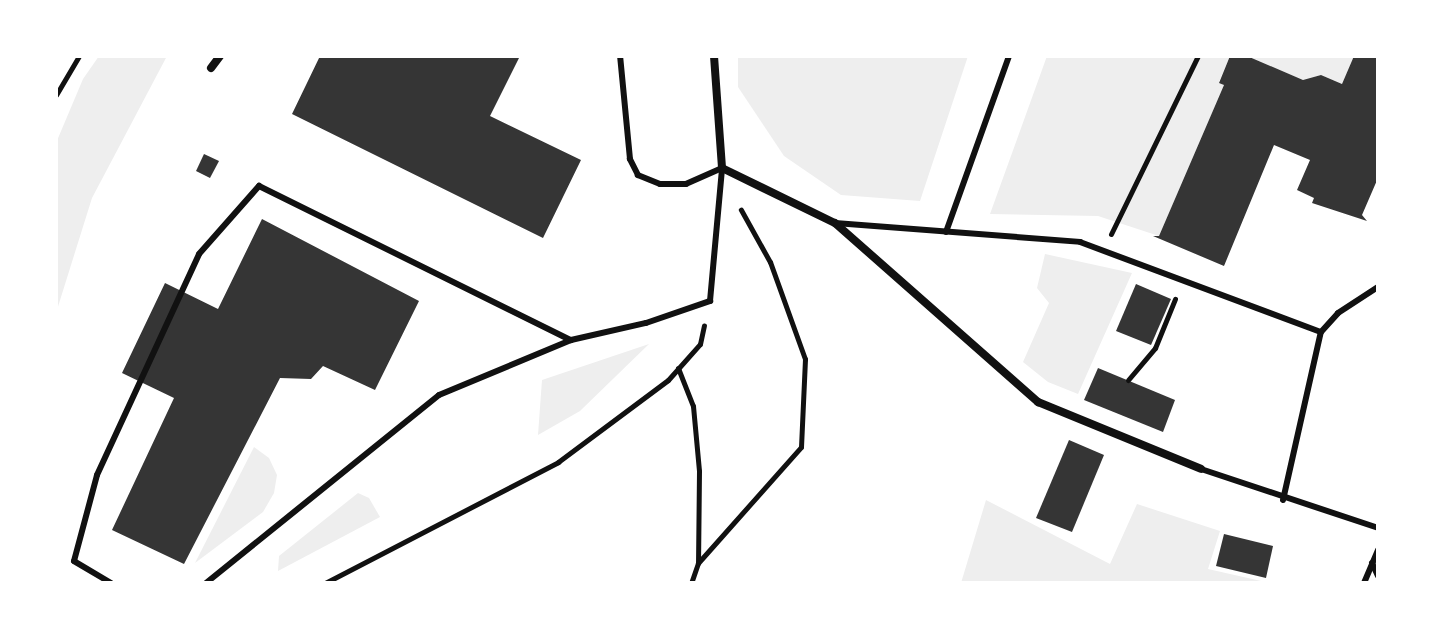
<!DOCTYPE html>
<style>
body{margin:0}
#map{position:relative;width:1434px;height:639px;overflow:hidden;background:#fff;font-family:"Alegreya Sans",sans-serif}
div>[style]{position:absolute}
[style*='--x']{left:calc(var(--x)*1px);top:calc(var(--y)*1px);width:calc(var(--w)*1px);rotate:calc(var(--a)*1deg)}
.green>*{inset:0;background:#eee}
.building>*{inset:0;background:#353535}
.path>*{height:5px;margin:-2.5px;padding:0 2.5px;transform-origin:2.5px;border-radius:2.5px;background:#111}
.service>*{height:6px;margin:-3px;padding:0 3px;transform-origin:3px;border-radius:3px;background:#111}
.minor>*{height:8px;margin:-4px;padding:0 4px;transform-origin:4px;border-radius:4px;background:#111}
span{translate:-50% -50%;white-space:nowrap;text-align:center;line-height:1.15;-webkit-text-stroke:8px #fff;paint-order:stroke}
.frame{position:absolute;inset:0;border:58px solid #fff;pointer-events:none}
</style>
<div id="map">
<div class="green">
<div style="clip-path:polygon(99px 56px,167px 56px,92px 198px,56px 313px,56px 143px,83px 79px)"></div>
<div style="clip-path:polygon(738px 56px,968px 56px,920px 201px,841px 195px,784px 156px,738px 87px)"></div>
<div style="clip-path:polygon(1047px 56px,1230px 56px,1219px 82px,1224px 85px,1159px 236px,1098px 216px,990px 214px)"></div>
<div style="clip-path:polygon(1247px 56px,1354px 56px,1342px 84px,1321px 75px,1303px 80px)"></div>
<div style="clip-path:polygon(1045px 254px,1132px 273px,1078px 394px,1048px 382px,1023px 362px,1049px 303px,1037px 288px)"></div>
<div style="clip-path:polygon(649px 344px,580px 411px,538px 435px,542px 380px)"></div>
<div style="clip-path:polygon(254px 447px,269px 458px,277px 475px,274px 493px,263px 512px,195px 563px)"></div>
<div style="clip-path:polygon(358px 493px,369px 498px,380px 517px,278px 571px,279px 556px)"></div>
<div style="clip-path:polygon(986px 500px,1110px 564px,1137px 504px,1220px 531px,1208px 569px,1270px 583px,961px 583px)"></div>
</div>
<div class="building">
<div style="clip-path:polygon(320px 56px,520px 56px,490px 116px,581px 160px,543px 238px,292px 114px)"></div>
<div style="clip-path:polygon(1230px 56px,1247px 56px,1303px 80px,1321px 75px,1342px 84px,1354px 56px,1378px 56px,1378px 178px,1362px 215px,1367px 221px,1312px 203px,1314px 198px,1297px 190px,1310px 160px,1274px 145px,1224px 266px,1153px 236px,1159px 236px,1224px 85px,1219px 83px)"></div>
<div style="clip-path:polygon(204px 154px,219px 161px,210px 178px,196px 171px)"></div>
<div style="clip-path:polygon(262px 219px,419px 301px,375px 390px,323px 366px,311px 379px,280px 378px,184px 564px,112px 530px,174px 398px,122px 373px,165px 283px,218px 309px)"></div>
<div style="clip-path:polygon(1136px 284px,1171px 299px,1151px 345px,1116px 331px)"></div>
<div style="clip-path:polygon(1098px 368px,1175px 400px,1163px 432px,1084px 400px)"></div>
<div style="clip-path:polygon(1069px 440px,1104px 455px,1072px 532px,1036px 518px)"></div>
<div style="clip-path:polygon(1224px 534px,1273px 546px,1266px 578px,1216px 566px)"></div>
</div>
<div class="path">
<div style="--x:56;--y:95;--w:45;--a:-59.5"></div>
<div style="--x:1111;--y:234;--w:198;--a:-64"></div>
<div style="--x:678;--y:368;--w:41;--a:68.5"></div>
<div style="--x:693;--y:406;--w:65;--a:84.7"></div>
<div style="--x:699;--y:471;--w:92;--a:90.6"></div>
<div style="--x:698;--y:563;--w:21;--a:109"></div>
<div style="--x:1128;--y:380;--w:42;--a:-49.8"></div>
<div style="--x:1155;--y:348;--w:53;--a:-67.8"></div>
<div style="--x:698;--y:563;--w:155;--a:-48.4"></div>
<div style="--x:801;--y:447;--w:88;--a:-87.4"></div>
<div style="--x:805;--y:359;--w:103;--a:-109.8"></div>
<div style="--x:770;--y:262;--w:60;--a:-119.1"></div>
<div style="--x:325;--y:583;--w:263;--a:-27.4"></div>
<div style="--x:558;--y:462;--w:137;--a:-36.7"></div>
<div style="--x:668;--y:380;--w:48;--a:-48.4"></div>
<div style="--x:700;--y:344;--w:19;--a:-78"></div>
</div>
<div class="service">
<div style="--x:835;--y:223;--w:246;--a:4.4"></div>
<div style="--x:1080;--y:242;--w:257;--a:20.5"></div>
<div style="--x:946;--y:232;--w:187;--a:-70.3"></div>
<div style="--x:1201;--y:469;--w:187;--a:18.4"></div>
<div style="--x:1283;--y:500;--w:172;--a:-77.3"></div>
<div style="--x:1321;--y:332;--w:25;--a:-48"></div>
<div style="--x:1338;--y:313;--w:48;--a:-33"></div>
<div style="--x:1372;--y:563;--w:14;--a:65"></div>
<div style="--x:111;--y:583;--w:43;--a:-149.3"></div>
<div style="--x:74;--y:561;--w:89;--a:-75"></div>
<div style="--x:97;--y:475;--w:243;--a:-65.2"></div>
<div style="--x:199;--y:254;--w:91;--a:-48.6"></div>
<div style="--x:259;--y:186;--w:348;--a:26.3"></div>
<div style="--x:206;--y:583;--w:299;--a:-38.9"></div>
<div style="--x:439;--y:395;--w:143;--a:-22.6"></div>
<div style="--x:571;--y:340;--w:77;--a:-12.8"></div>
<div style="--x:646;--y:323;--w:68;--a:-19"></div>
<div style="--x:710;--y:301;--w:134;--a:-84.8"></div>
<div style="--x:722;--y:168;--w:39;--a:156"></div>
<div style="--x:686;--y:184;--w:26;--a:180"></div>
<div style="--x:660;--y:184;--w:24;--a:-158"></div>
<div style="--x:638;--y:175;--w:18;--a:-117"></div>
<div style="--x:630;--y:159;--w:103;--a:-95.5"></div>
<div style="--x:1364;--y:583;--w:36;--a:-67"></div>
</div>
<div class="minor">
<div style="--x:714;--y:56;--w:112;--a:85.9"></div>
<div style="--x:722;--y:168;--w:126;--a:26"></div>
<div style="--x:835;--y:223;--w:271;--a:41.4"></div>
<div style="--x:1038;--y:402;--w:176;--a:22.3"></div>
<div style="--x:211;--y:68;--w:15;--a:-53"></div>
</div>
<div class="frame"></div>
</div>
